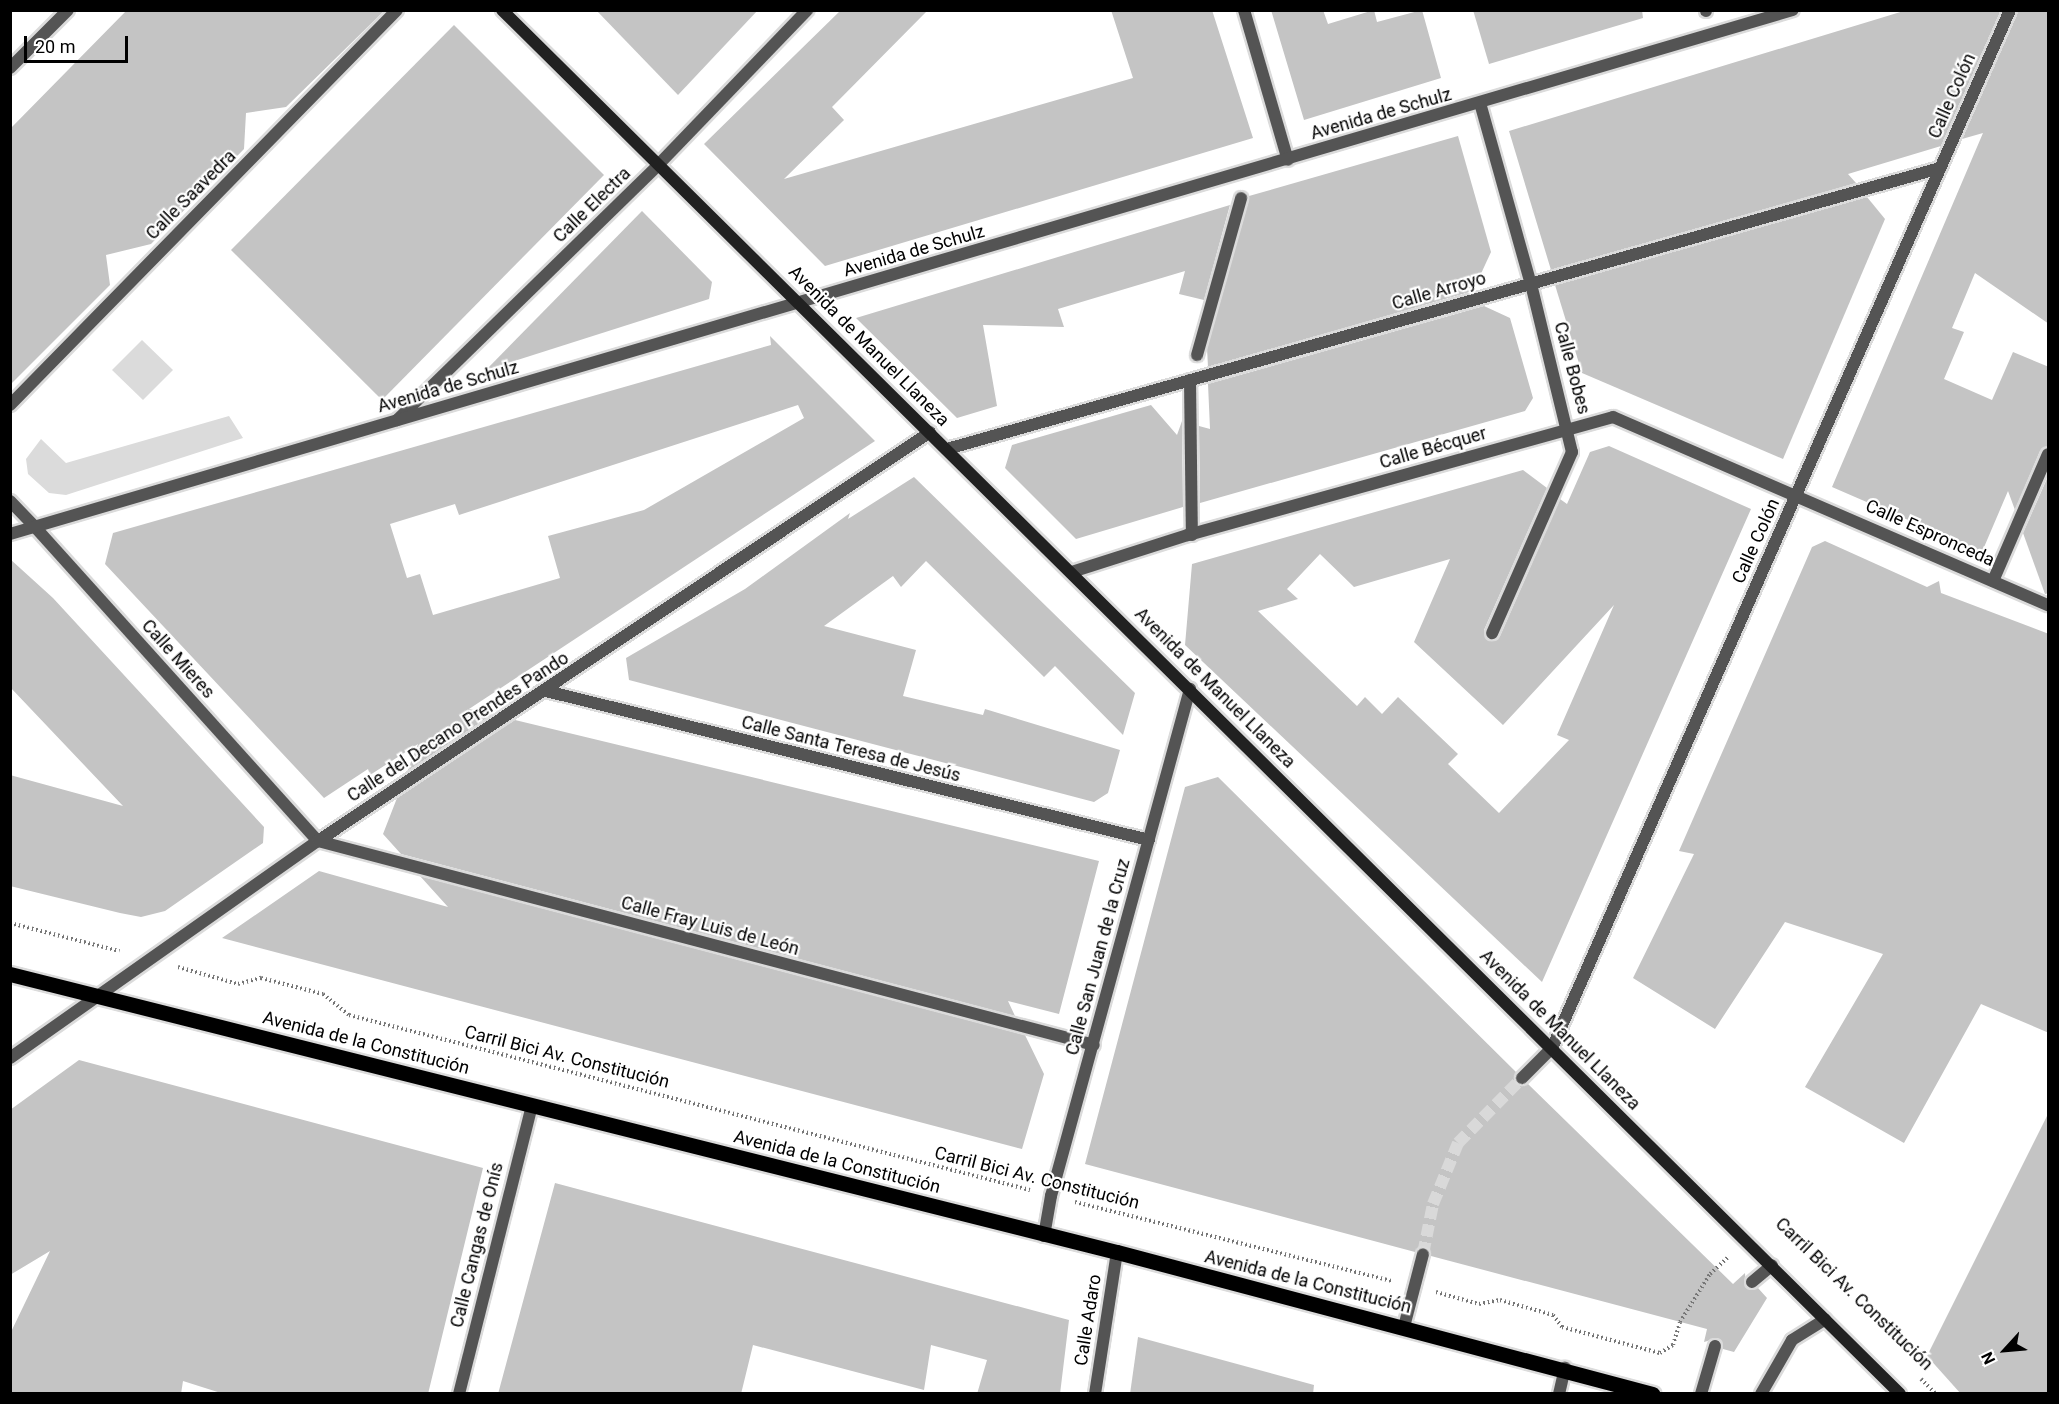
<!DOCTYPE html>
<meta charset="utf-8">
<style>
body{margin:0}
#map{position:relative;width:2059px;height:1404px;overflow:hidden;background:#fff;font-family:Roboto,sans-serif}
div>[style]{position:absolute}
[style*='--x']{left:calc(var(--x)*1px);top:calc(var(--y)*1px);width:calc(var(--w)*1px);rotate:calc(var(--a)*1deg)}
.green>*{inset:0;background:#dbdbdb}
.building>*{inset:0;background:#c4c4c4}
.minor-tunnel>*{height:12px;margin-top:-6px;transform-origin:0;background:repeating-linear-gradient(90deg,#d9d9d9 0 12px,transparent 0 18px)}
.path>*{height:4px;margin-top:-2px;transform-origin:0;background:repeating-linear-gradient(90deg,#767676 0 1.5px,transparent 0 4.5px)}
.roads{filter:drop-shadow(2px 0 #dbdbdb) drop-shadow(-2px 0 #dbdbdb) drop-shadow(0 2px #dbdbdb) drop-shadow(0 -2px #dbdbdb)}
.service>*{height:12px;margin:-6px;padding:0 6px;transform-origin:6px;border-radius:6px;background:#545454}
.pedestrian>*{height:12px;margin:-6px;padding:0 6px;transform-origin:6px;border-radius:6px;background:#545454}
.minor>*{height:12px;margin:-6px;padding:0 6px;transform-origin:6px;border-radius:6px;background:#545454}
.tertiary>*{height:12px;margin:-6px;padding:0 6px;transform-origin:6px;border-radius:6px;background:#545454}
.secondary>*{height:12px;margin:-6px;padding:0 6px;transform-origin:6px;border-radius:6px;background:#212121}
.primary>*{height:15px;margin:-7.5px;padding:0 7.5px;transform-origin:7.5px;border-radius:7.5px;background:#000}
span{translate:-50% -50%;white-space:nowrap;text-align:center;line-height:1.15;-webkit-text-stroke:4.5px #fff;paint-order:stroke}
.street-label{font-size:18px;color:#000}
.frame{position:absolute;inset:0;border:12px solid #000;pointer-events:none}
.north{position:absolute;left:1975px;top:1320px;width:60px;height:60px;-webkit-text-stroke:4px #fff;paint-order:stroke;rotate:244deg;font-size:16px;font-weight:700;line-height:24px;text-align:center;color:#000}
.north::after{content:'';display:block;margin:auto;width:21px;height:27px;background:#000;clip-path:polygon(50% 0,100% 100%,50% 72%,0 100%)}
.scale{position:absolute;left:24px;top:36px;width:104px;height:27px;box-sizing:border-box;border:3px solid #000;border-top:0;padding-left:8px;font-size:18px;line-height:21px;white-space:nowrap;color:#000;-webkit-text-stroke:4px #fff;paint-order:stroke}
</style>
<div id="map">
<div class="green">
<div style="clip-path:polygon(142px 340px,173px 370px,143px 400px,112px 370px)"></div>
<div style="clip-path:polygon(229px 416px,243px 438px,66px 495px,49px 493px,28px 474px,26px 459px,41px 439px,66px 463px)"></div>
</div>
<div class="building">
<div style="clip-path:polygon(127px 10px,385px 10px,286px 107px,246px 113px,244px 149px,151px 244px,106px 255px,110px 285px,10px 385px,10px 129px)"></div>
<div style="clip-path:polygon(596px 10px,758px 10px,678px 95px)"></div>
<div style="clip-path:polygon(841px 10px,928px 10px,832px 107px,844px 120px,784px 179px,1133px 78px,1111px 10px,1212px 10px,1253px 138px,825px 266px,704px 144px)"></div>
<div style="clip-path:polygon(1271px 10px,1323px 10px,1328px 24px,1374px 10px,1377px 22px,1422px 10px,1441px 78px,1304px 120px)"></div>
<div style="clip-path:polygon(1473px 10px,1642px 10px,1643px 18px,1489px 64px)"></div>
<div style="clip-path:polygon(1907px 10px,2001px 10px,1941px 146px,1848px 174px,1856px 183px,1551px 270px,1509px 131px)"></div>
<div style="clip-path:polygon(2018px 10px,2049px 10px,2049px 324px,1975px 273px,1952px 328px,1964px 332px,1944px 379px,1992px 400px,2013px 352px,2049px 367px,2049px 446px,2040px 451px,2015px 510px,2008px 491px,1982px 552px,1832px 487px,1983px 133px,1962px 139px)"></div>
<div style="clip-path:polygon(454px 25px,604px 175px,382px 400px,231px 250px)"></div>
<div style="clip-path:polygon(1458px 136px,1491px 252px,1473px 291px,1208px 367px,1207px 348px,1249px 196px)"></div>
<div style="clip-path:polygon(1867px 197px,1885px 219px,1783px 459px,1582px 373px,1555px 285px)"></div>
<div style="clip-path:polygon(1230px 205px,1204px 300px,1179px 294px,1185px 271px,1058px 309px,1064px 327px,983px 325px,997px 406px,957px 418px,856px 318px)"></div>
<div style="clip-path:polygon(642px 211px,712px 282px,709px 299px,486px 370px)"></div>
<div style="clip-path:polygon(1484px 306px,1510px 318px,1533px 398px,1525px 411px,1200px 503px,1199px 426px,1210px 429px,1208px 384px)"></div>
<div style="clip-path:polygon(evenodd,770px 336px,875px 441px,469px 709px,493px 714px,407px 772px,418px 744px,370px 775px,368px 769px,324px 798px,105px 564px,113px 533px,771px 345px,770px 336px,798px 405px,804px 418px,644px 510px,548px 536px,560px 578px,433px 615px,420px 574px,407px 578px,390px 524px,455px 504px,459px 515px,798px 405px)"></div>
<div style="clip-path:polygon(1151px 405px,1177px 435px,1182px 421px,1183px 507px,1076px 539px,1005px 468px,1012px 445px)"></div>
<div style="clip-path:polygon(evenodd,1609px 446px,1751px 509px,1542px 982px,1185px 645px,1192px 564px,1523px 470px,1547px 488px,1484px 630px,1486px 638px,1493px 641px,1500px 636px,1560px 499px,1567px 504px,1590px 452px,1609px 446px,1320px 554px,1354px 587px,1450px 559px,1414px 642px,1503px 725px,1614px 605px,1557px 735px,1569px 740px,1499px 813px,1448px 764px,1458px 754px,1398px 697px,1382px 714px,1365px 697px,1357px 706px,1258px 611px,1298px 599px,1287px 589px,1320px 554px)"></div>
<div style="clip-path:polygon(2049px 474px,2049px 593px,2045px 594px,2023px 533px)"></div>
<div style="clip-path:polygon(914px 477px,1135px 693px,1123px 735px,1055px 666px,1044px 677px,926px 561px,901px 587px,893px 576px,824px 626px,916px 650px,903px 696px,983px 715px,985px 709px,1120px 750px,1108px 793px,1094px 802px,629px 680px,626px 658px,745px 589px,850px 513px,848px 519px)"></div>
<div style="clip-path:polygon(1825px 541px,1927px 587px,1939px 581px,1941px 593px,2049px 634px,2049px 1033px,1981px 1004px,1904px 1143px,1805px 1087px,1883px 954px,1785px 922px,1715px 1029px,1633px 978px,1694px 854px,1679px 851px,1812px 547px)"></div>
<div style="clip-path:polygon(10px 559px,53px 598px,264px 827px,263px 843px,165px 911px,141px 917px,120px 913px,10px 886px,10px 775px,123px 806px,10px 687px)"></div>
<div style="clip-path:polygon(515px 720px,1099px 861px,1059px 1014px,1008px 1001px,1015px 1016px,401px 854px,383px 834px,397px 798px)"></div>
<div style="clip-path:polygon(1218px 777px,1516px 1072px,1517px 1084px,1528px 1084px,1733px 1284px,1745px 1273px,1746px 1288px,1758px 1288px,1767px 1298px,1734px 1352px,1723px 1349px,1718px 1338px,1704px 1342px,1707px 1329px,1431px 1256px,1426px 1246px,1415px 1252px,1085px 1164px,1185px 787px)"></div>
<div style="clip-path:polygon(319px 871px,448px 907px,420px 876px,1025px 1035px,1044px 1074px,1022px 1149px,222px 938px)"></div>
<div style="clip-path:polygon(79px 1060px,483px 1168px,428px 1394px,224px 1394px,183px 1381px,181px 1394px,10px 1394px,10px 1334px,50px 1251px,10px 1275px,10px 1110px)"></div>
<div style="clip-path:polygon(2049px 1112px,2049px 1394px,1961px 1394px,1927px 1356px)"></div>
<div style="clip-path:polygon(555px 1183px,1069px 1320px,1060px 1394px,977px 1394px,987px 1360px,931px 1345px,924px 1390px,753px 1345px,741px 1394px,498px 1394px)"></div>
<div style="clip-path:polygon(1138px 1337px,1314px 1385px,1313px 1394px,1130px 1394px)"></div>
</div>
<div class="minor-tunnel">
<div style="--x:1423;--y:1254;--w:51;--a:-78.7"></div>
<div style="--x:1433;--y:1204;--w:66;--a:-67.7"></div>
<div style="--x:1458;--y:1143;--w:91;--a:-45.4"></div>
</div>
<div class="path">
<div style="--x:10;--y:923;--w:113;--a:14.4"></div>
<div style="--x:178;--y:967;--w:62;--a:15.8"></div>
<div style="--x:238;--y:984;--w:24;--a:-15"></div>
<div style="--x:261;--y:978;--w:64;--a:14.5"></div>
<div style="--x:323;--y:994;--w:33;--a:39"></div>
<div style="--x:349;--y:1015;--w:703;--a:14.41"></div>
<div style="--x:1075;--y:1202;--w:328;--a:14"></div>
<div style="--x:1436;--y:1292;--w:45;--a:15.6"></div>
<div style="--x:1479;--y:1304;--w:21;--a:-11"></div>
<div style="--x:1500;--y:1300;--w:55;--a:15.8"></div>
<div style="--x:1553;--y:1315;--w:15;--a:53"></div>
<div style="--x:1562;--y:1327;--w:101;--a:14.9"></div>
<div style="--x:1660;--y:1353;--w:15;--a:-32"></div>
<div style="--x:1673;--y:1345;--w:24;--a:-73"></div>
<div style="--x:1680;--y:1322;--w:57;--a:-58"></div>
<div style="--x:1710;--y:1274;--w:26;--a:-43"></div>
<div style="--x:1921;--y:1379;--w:21;--a:45"></div>
</div>
<div class="roads">
<div class="service">
<div style="--x:1752;--y:1282;--w:26;--a:-40"></div>
<div style="--x:1701;--y:1394;--w:50;--a:-73.7"></div>
<div style="--x:1761;--y:1394;--w:62;--a:-60.1"></div>
<div style="--x:1792;--y:1340;--w:39;--a:-32"></div>
</div>
<div class="pedestrian">
<div style="--x:1706;--y:10;--w:1;--a:90"></div>
<div style="--x:1197;--y:355;--w:163;--a:-74.3"></div>
<div style="--x:10;--y:405;--w:553;--a:-45.59"></div>
</div>
<div class="minor">
<div style="--x:1244;--y:10;--w:156;--a:73.7"></div>
<div style="--x:10;--y:68;--w:82;--a:-45"></div>
<div style="--x:1480;--y:103;--w:188;--a:74.3"></div>
<div style="--x:1531;--y:284;--w:173;--a:76.3"></div>
<div style="--x:1572;--y:452;--w:198;--a:113.8"></div>
<div style="--x:1190;--y:380;--w:155;--a:89.3"></div>
<div style="--x:397;--y:420;--w:366;--a:-44.3"></div>
<div style="--x:659;--y:164;--w:214;--a:-46.1"></div>
<div style="--x:947;--y:449;--w:1032;--a:-15.8"></div>
<div style="--x:35;--y:527;--w:423;--a:48"></div>
<div style="--x:1072;--y:572;--w:122;--a:-17.7"></div>
<div style="--x:1188;--y:535;--w:441;--a:-15.5"></div>
<div style="--x:1613;--y:417;--w:474;--a:23.4"></div>
<div style="--x:1993;--y:581;--w:138;--a:-66.6"></div>
<div style="--x:546;--y:691;--w:621;--a:13.88"></div>
<div style="--x:318;--y:841;--w:802;--a:14.73"></div>
<div style="--x:10;--y:1058;--w:377;--a:-35.2"></div>
<div style="--x:318;--y:841;--w:736;--a:-33.75"></div>
<div style="--x:1522;--y:1078;--w:42;--a:-45"></div>
<div style="--x:1552;--y:1048;--w:1135;--a:-66.19"></div>
<div style="--x:1044;--y:1236;--w:41;--a:-80.1"></div>
<div style="--x:1051;--y:1196;--w:526;--a:-74.67"></div>
<div style="--x:1404;--y:1327;--w:75;--a:-75.4"></div>
<div style="--x:459;--y:1394;--w:298;--a:-75.8"></div>
<div style="--x:1095;--y:1394;--w:144;--a:-81.2"></div>
<div style="--x:1559;--y:1394;--w:27;--a:-77"></div>
</div>
<div class="tertiary">
<div style="--x:10;--y:501;--w:36;--a:46"></div>
<div style="--x:10;--y:534;--w:1858;--a:-16.38"></div>
</div>
<div class="secondary">
<div style="--x:502;--y:10;--w:1967;--a:44.71"></div>
</div>
<div class="primary">
<div style="--x:10;--y:974;--w:1141;--a:14.1"></div>
<div style="--x:1117;--y:1252;--w:554;--a:14.86"></div>
</div>
</div>
<div class="street-label">
<span style="left:1952px;top:96px;rotate:-66deg">Calle Colón</span>
<span style="left:1381px;top:114px;rotate:-16deg">Avenida de Schulz</span>
<span style="left:191px;top:195px;rotate:-45deg">Calle Saavedra</span>
<span style="left:592px;top:205px;rotate:-44deg">Calle Electra</span>
<span style="left:914px;top:251px;rotate:-16deg">Avenida de Schulz</span>
<span style="left:1439px;top:291px;rotate:-16deg">Calle Arroyo</span>
<span style="left:869px;top:346px;rotate:45deg">Avenida de Manuel Llaneza</span>
<span style="left:1572px;top:368px;rotate:75deg">Calle Bobes</span>
<span style="left:448px;top:387px;rotate:-16deg">Avenida de Schulz</span>
<span style="left:1433px;top:448px;rotate:-16deg">Calle Bécquer</span>
<span style="left:1930px;top:533px;rotate:24deg">Calle Espronceda</span>
<span style="left:1756px;top:541px;rotate:-66deg">Calle Colón</span>
<span style="left:178px;top:659px;rotate:48deg">Calle Mieres</span>
<span style="left:1215px;top:688px;rotate:45deg">Avenida de Manuel Llaneza</span>
<span style="left:458px;top:727px;rotate:-33deg">Calle del Decano Prendes Pando</span>
<span style="left:851px;top:749px;rotate:14deg">Calle Santa Teresa de Jesús</span>
<span style="left:710px;top:926px;rotate:15deg">Calle Fray Luis de León</span>
<span style="left:1098px;top:957px;rotate:-75deg">Calle San Juan de la Cruz</span>
<span style="left:1560px;top:1030px;rotate:45deg">Avenida de Manuel Llaneza</span>
<span style="left:366px;top:1043px;rotate:14deg">Avenida de la Constitución</span>
<span style="left:567px;top:1057px;rotate:14deg">Carril Bici Av. Constitución</span>
<span style="left:837px;top:1162px;rotate:14deg">Avenida de la Constitución</span>
<span style="left:1037px;top:1178px;rotate:14deg">Carril Bici Av. Constitución</span>
<span style="left:477px;top:1245px;rotate:-76deg">Calle Cangas de Onís</span>
<span style="left:1308px;top:1282px;rotate:14deg">Avenida de la Constitución</span>
<span style="left:1854px;top:1294px;rotate:44deg">Carril Bici Av. Constitución</span>
<span style="left:1088px;top:1320px;rotate:-81deg">Calle Adaro</span>
</div>
<div class="frame"></div>
<div class="north">N</div>
<div class="scale">20 m</div>
</div>
